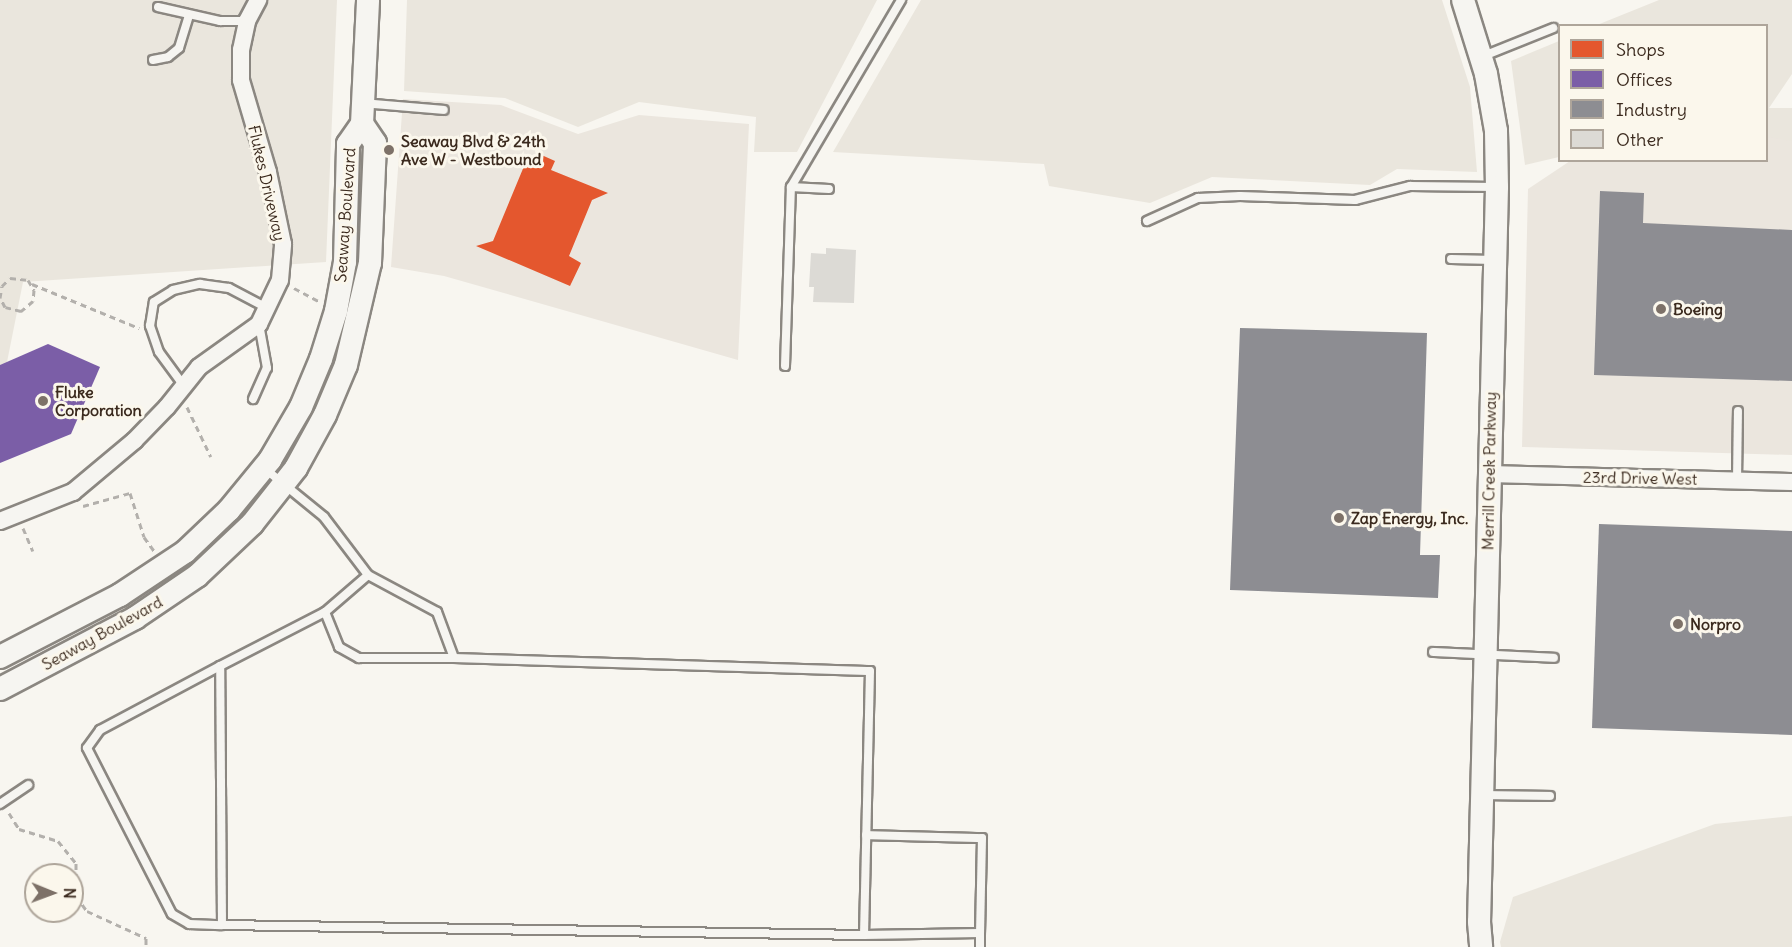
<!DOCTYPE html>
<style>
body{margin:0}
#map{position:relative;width:1792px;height:947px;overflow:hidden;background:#f8f6f0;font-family:Delius,sans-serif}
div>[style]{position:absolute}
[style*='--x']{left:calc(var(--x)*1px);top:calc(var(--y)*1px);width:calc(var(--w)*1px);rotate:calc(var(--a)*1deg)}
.built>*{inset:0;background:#ebe6de}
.green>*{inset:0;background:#eae6dd}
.shops>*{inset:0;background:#e4572e}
.offices>*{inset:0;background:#7b5ea7}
.industry>*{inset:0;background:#8d8d92}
.building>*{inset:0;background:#dcdad5}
.path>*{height:3px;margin-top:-1.5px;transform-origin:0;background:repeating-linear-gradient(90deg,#b3b0ac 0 6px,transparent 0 10.5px)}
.roads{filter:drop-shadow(2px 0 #8b8781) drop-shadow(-2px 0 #8b8781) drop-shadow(0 2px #8b8781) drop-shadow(0 -2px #8b8781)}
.lane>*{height:8px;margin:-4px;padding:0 4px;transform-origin:4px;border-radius:4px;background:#f6f5f1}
.street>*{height:16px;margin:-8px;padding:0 8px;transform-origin:8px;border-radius:8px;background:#f6f5f1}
.secondary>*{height:22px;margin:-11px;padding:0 11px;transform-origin:11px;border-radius:11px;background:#f6f5f1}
.dots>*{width:16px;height:16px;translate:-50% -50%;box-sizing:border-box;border:3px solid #fbf7ec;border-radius:50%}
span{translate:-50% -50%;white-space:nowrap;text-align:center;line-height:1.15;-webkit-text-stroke:6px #fbf7ec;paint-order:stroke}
.poi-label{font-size:16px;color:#3b2a1e;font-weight:700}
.left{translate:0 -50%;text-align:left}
.street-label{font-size:16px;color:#3b2a1e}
.legend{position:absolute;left:1558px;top:24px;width:210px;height:138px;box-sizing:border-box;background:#fbf7ec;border:2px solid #aea59a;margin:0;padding:8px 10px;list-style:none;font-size:18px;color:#3b2a1e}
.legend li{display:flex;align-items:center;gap:12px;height:30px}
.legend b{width:30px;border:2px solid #aea59a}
.north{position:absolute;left:24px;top:863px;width:60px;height:60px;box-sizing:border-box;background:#fbf7ec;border:2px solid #aea59a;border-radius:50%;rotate:91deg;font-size:16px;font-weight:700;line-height:24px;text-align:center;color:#3b2a1e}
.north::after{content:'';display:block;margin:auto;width:21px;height:27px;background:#7d7168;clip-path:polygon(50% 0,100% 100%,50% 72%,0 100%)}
</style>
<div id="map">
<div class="built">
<div style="clip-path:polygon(403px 99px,501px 105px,578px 134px,639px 115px,749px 124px,738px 360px,444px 276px,391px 267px)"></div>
<div style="clip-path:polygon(1767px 131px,1792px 136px,1792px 455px,1522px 447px,1528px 189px,1570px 161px,1766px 160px)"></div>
</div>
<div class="green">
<div style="clip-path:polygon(0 0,337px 0,326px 262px,23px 282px,0 397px)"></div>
<div style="clip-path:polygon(407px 0,877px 0,797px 152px,754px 152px,756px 117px,639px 102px,578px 127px,505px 98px,404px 91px)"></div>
<div style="clip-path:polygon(921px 0,1442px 0,1470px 87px,1477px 172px,1397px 169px,1370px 185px,1212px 177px,1150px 203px,1049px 186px,1044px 164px,833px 152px)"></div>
<div style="clip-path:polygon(1659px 0,1792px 0,1792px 74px,1769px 108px,1792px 108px,1792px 141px,1767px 137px,1766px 26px,1597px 25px)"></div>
<div style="clip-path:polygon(1559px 41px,1559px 157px,1525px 165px,1511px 61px)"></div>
<div style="clip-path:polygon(1792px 816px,1792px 947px,1501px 947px,1500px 942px,1513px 897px,1715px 824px)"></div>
</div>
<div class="shops">
<div style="clip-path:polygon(537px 153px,555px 161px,551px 170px,608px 193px,592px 200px,569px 256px,581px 263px,570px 286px,476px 246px,493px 241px,527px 159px,533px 162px)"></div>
</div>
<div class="offices">
<div style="clip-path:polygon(48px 344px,100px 367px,71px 434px,0 463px,0 365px)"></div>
</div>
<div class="industry">
<div style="clip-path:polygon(1600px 191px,1644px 193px,1643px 223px,1792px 230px,1792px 381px,1594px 375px)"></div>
<div style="clip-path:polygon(1240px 328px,1427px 333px,1420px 555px,1440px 555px,1438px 598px,1230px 590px)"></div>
<div style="clip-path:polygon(1599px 524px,1792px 531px,1792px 735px,1592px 728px)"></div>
</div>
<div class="building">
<div style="clip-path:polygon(826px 248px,856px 250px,854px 303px,813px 302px,814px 287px,809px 287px,811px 253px,826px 254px)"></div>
</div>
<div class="path">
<div style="--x:32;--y:284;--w:116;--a:22.4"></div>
<div style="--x:294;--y:288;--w:30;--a:28"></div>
<div style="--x:0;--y:298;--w:12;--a:-81"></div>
<div style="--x:2;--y:286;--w:11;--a:-45"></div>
<div style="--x:10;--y:278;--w:18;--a:6"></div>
<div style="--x:28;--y:280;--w:12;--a:59"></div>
<div style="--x:34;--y:290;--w:11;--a:95"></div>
<div style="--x:33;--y:301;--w:16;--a:140"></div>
<div style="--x:21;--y:311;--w:16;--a:-166"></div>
<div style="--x:5;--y:307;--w:11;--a:-117"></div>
<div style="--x:187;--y:407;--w:55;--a:64.4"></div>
<div style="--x:83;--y:506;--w:49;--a:-15.5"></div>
<div style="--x:130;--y:493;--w:46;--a:72.3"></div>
<div style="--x:144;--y:537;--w:17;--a:54"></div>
<div style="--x:23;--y:528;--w:25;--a:67"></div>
<div style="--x:9;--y:813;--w:19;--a:58"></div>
<div style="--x:19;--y:829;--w:41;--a:17.1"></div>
<div style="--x:58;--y:841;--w:28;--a:51"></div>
<div style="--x:76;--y:863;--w:33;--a:90"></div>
<div style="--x:76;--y:896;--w:19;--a:54"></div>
<div style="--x:87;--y:911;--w:65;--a:24.6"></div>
<div style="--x:146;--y:938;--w:9;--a:90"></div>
</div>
<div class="roads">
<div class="lane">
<div style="--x:158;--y:7;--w:64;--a:12.7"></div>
<div style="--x:220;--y:21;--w:27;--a:0"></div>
<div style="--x:1481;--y:57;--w:78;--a:-21.9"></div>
<div style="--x:153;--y:60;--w:15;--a:-11"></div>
<div style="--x:168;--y:57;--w:14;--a:-39"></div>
<div style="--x:179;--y:48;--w:34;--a:-73"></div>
<div style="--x:363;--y:103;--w:81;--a:4.9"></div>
<div style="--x:791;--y:187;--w:38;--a:3"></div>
<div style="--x:1147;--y:221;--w:56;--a:-24.3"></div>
<div style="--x:1198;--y:198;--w:42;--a:-2.7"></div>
<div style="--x:1240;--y:196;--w:115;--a:2"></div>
<div style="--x:1355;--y:200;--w:57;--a:-14.3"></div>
<div style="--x:1410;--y:186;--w:86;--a:0.7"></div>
<div style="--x:1451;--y:259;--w:43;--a:1.3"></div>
<div style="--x:785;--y:366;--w:179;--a:-88.1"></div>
<div style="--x:791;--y:187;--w:217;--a:-59.5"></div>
<div style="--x:184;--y:386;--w:42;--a:-126.3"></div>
<div style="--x:159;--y:352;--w:28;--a:-109"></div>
<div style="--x:150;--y:326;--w:24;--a:-81"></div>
<div style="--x:154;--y:302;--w:22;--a:-32"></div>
<div style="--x:173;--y:290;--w:28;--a:-13"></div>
<div style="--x:200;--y:284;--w:29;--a:8"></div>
<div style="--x:229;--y:288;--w:43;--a:27.8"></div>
<div style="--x:253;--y:399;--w:34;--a:-66"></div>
<div style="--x:267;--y:368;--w:45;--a:-100.3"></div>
<div style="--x:264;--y:468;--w:77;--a:39.2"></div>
<div style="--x:324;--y:517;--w:73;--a:52.8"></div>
<div style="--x:368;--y:575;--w:57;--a:139.3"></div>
<div style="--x:325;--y:612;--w:38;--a:68"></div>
<div style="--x:339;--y:647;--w:23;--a:29"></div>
<div style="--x:359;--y:658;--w:95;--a:0"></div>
<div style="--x:454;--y:658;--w:416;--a:1.8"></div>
<div style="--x:870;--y:671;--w:264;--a:91.3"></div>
<div style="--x:864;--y:935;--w:116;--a:-1"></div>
<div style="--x:980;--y:933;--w:14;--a:90"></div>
<div style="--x:1737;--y:480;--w:69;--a:-89.2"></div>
<div style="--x:368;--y:575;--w:78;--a:28.2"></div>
<div style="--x:437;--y:612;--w:49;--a:69.7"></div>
<div style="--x:1433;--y:652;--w:121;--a:2.8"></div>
<div style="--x:220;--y:666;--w:118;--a:-27.2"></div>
<div style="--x:1485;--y:795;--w:65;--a:0.9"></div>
<div style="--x:0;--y:804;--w:34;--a:-34"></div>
<div style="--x:866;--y:835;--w:116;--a:1.5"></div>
<div style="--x:982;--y:838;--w:95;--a:91.2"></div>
<div style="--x:222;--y:925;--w:259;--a:-90.4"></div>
<div style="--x:220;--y:666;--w:136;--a:151.9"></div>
<div style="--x:100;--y:730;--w:22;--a:126"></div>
<div style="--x:87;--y:748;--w:186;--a:62.9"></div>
<div style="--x:172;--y:914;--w:20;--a:30"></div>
<div style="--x:189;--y:924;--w:33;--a:2"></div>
<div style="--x:222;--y:925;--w:642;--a:0.89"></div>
</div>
<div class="street">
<div style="--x:1488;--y:474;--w:304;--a:1.5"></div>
<div style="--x:0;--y:521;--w:79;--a:-21.7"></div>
<div style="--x:73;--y:492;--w:80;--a:-39.9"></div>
<div style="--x:134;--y:441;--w:47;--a:-45.9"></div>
<div style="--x:167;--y:407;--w:51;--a:-51.3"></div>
<div style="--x:199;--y:367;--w:74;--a:-35.6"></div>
<div style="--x:259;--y:324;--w:49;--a:-64.5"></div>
<div style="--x:280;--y:280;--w:36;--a:-85"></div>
<div style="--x:283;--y:244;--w:74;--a:-101.8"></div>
<div style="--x:268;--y:172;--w:96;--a:-106.4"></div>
<div style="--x:241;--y:80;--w:30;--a:-90"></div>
<div style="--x:241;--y:50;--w:30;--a:-78"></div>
<div style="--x:247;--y:21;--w:24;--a:-62"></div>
</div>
<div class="secondary">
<div style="--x:1463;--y:0;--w:77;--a:72.7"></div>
<div style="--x:1486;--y:74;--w:58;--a:80"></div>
<div style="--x:1496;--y:131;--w:56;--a:89"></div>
<div style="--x:1497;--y:187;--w:735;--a:91.4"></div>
<div style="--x:1479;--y:922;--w:25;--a:85"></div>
<div style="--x:0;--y:657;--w:135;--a:-27.3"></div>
<div style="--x:120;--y:595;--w:78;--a:-33.5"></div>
<div style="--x:185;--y:552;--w:61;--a:-43.7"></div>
<div style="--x:229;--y:510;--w:65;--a:-50.6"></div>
<div style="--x:270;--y:460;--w:61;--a:-59.7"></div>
<div style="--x:301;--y:407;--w:52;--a:-67.4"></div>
<div style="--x:321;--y:359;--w:50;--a:-72.6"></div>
<div style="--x:336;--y:311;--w:50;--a:-79.6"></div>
<div style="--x:345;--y:262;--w:118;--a:-88.5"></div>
<div style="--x:348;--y:144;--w:24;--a:-55"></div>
<div style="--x:362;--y:124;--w:124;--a:-87.2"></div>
<div style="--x:0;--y:689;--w:153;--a:-27.7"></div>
<div style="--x:135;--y:618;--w:75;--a:-34.1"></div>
<div style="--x:197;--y:576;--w:76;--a:-43.4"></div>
<div style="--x:252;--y:524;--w:71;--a:-51.8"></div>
<div style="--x:296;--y:468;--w:60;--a:-61.3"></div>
<div style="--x:325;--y:415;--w:54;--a:-67.2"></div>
<div style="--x:346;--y:365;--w:105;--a:-76.8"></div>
<div style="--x:370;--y:263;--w:120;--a:-87.6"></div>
<div style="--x:375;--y:143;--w:23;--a:-124"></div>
</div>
</div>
<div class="dots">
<div style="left:389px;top:150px;background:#7d7168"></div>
<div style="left:1661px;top:309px;background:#7d7168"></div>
<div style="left:43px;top:401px;background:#7d7168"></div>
<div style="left:1339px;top:518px;background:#7d7168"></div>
<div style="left:1678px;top:624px;background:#7d7168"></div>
</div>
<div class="poi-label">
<span class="left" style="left:401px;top:150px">Seaway Blvd &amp; 24th<br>Ave W - Westbound</span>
<span class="left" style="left:1673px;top:309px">Boeing</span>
<span class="left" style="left:55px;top:401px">Fluke<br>Corporation</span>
<span class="left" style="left:1351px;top:518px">Zap Energy, Inc.</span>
<span class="left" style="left:1690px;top:624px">Norpro</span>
</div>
<div class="street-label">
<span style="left:267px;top:183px;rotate:77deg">Flukes Driveway</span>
<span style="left:345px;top:215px;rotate:-86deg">Seaway Boulevard</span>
<span style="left:1489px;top:471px;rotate:-89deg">Merrill Creek Parkway</span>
<span style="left:1640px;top:478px;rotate:1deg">23rd Drive West</span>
<span style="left:102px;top:633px;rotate:-29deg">Seaway Boulevard</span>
</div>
<ul class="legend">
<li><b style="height:16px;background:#e4572e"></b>Shops</li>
<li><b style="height:16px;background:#7b5ea7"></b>Offices</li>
<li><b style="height:16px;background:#8d8d92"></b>Industry</li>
<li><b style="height:16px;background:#dcdad5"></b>Other</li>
</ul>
<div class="north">N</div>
</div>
